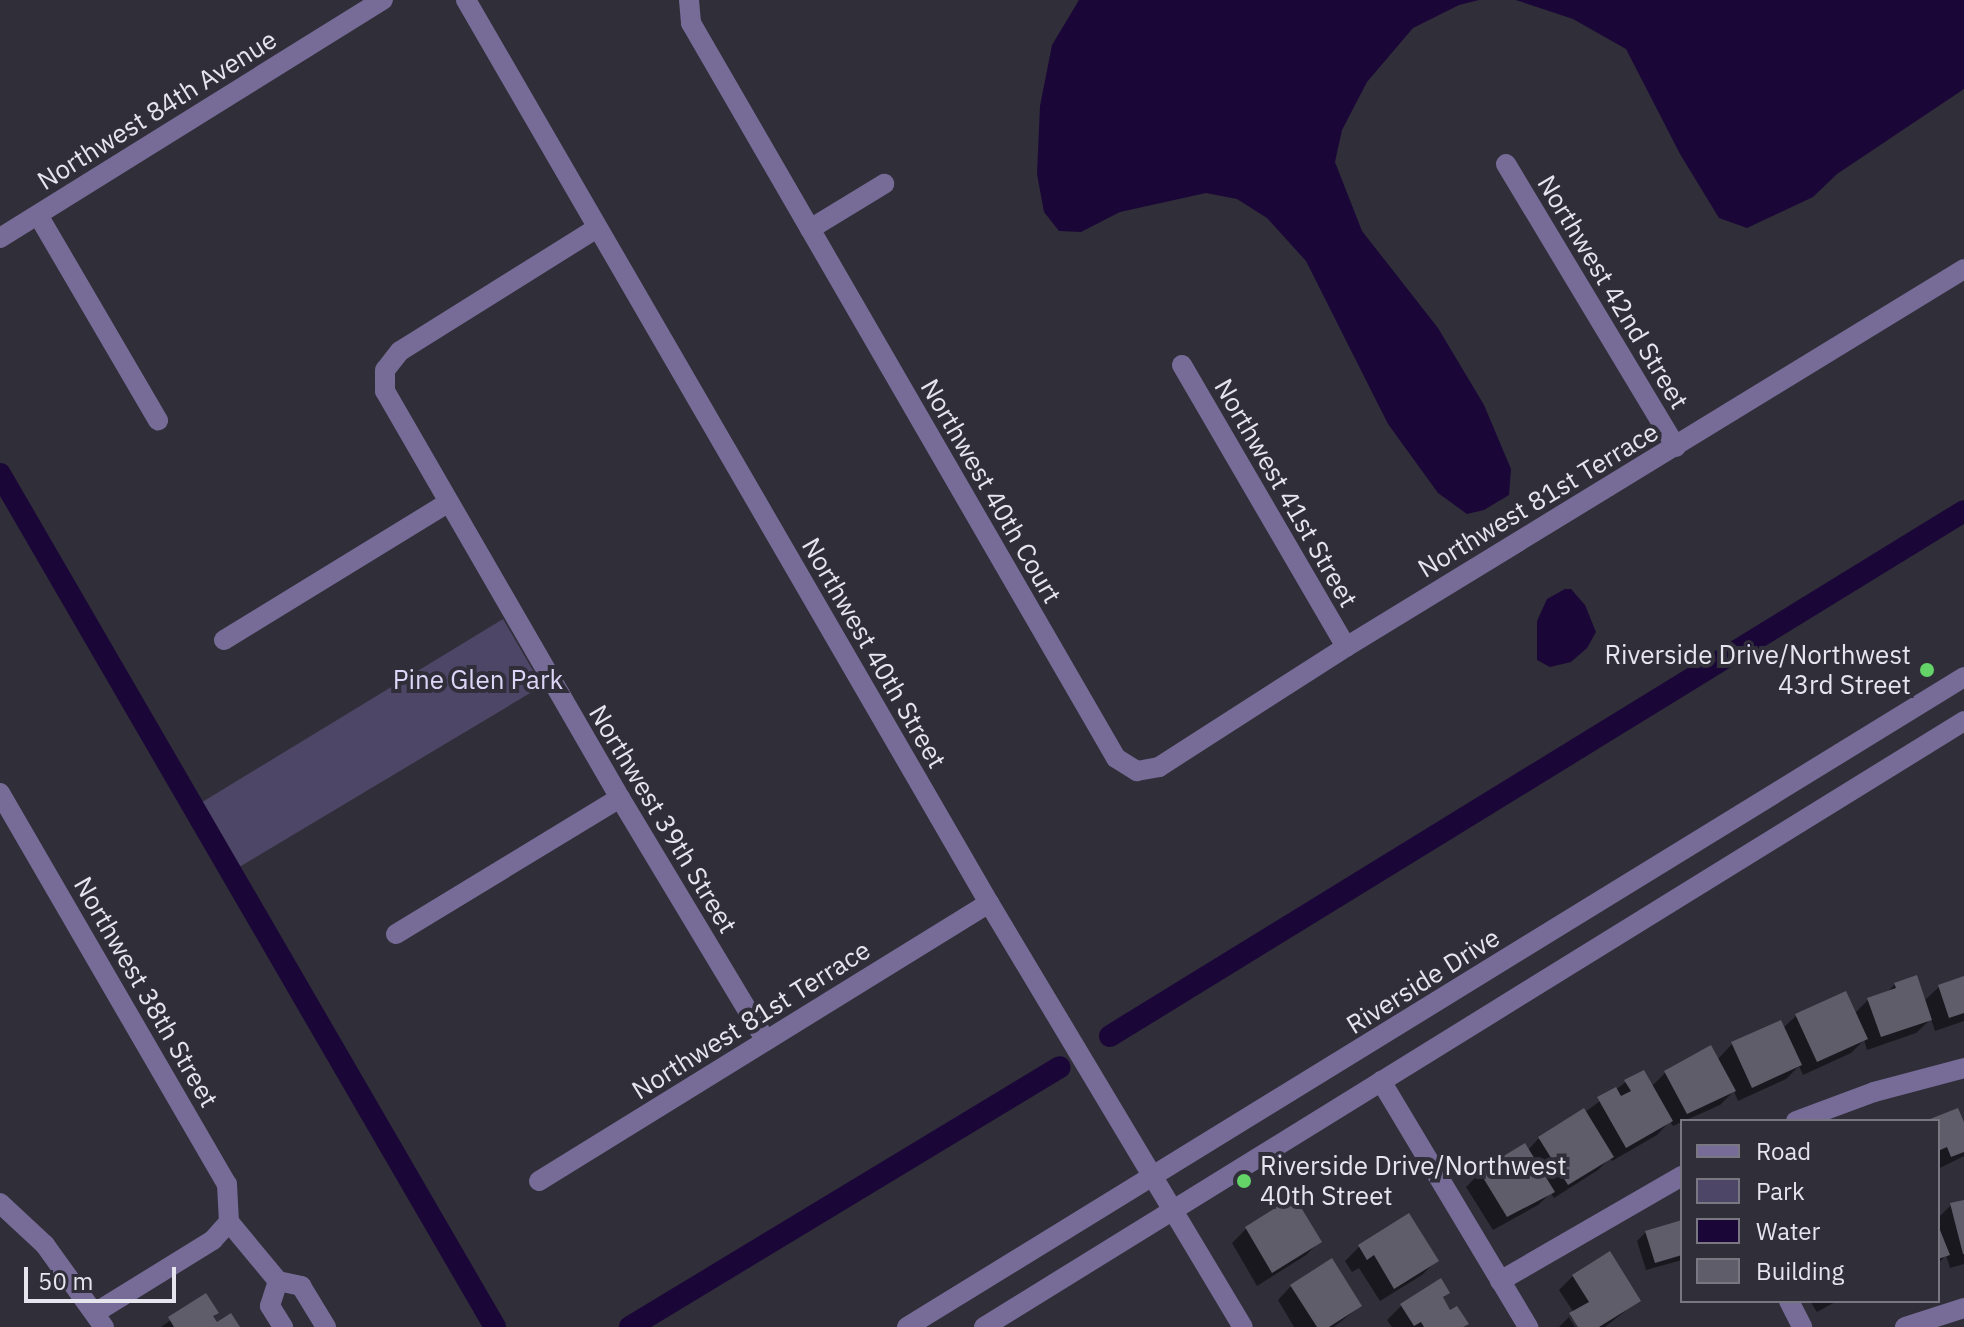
<!DOCTYPE html>
<style>
body{margin:0}
#map{position:relative;width:1964px;height:1327px;overflow:hidden;background:#302e39;font-family:"IBM Plex Sans",sans-serif}
div>[style]{position:absolute}
[style*='--x']{left:calc(var(--x)*1px);top:calc(var(--y)*1px);width:calc(var(--w)*1px);rotate:calc(var(--a)*1deg)}
.green>*{inset:0;background:#4d4667}
.water>*{inset:0;background:#1a0738}
.shadow>*{inset:0;background:#0007}
.canal>*{height:22px;margin:-11px;padding:0 11px;transform-origin:11px;border-radius:11px;background:#1a0738}
.building>*{inset:0;background:#5f5d6a}
.minor>*{height:20px;margin:-10px;padding:0 10px;transform-origin:10px;border-radius:10px;background:#766c97}
.dots>*{width:22px;height:22px;translate:-50% -50%;box-sizing:border-box;border:4px solid #302e39;border-radius:50%}
span{translate:-50% -50%;white-space:nowrap;text-align:center;line-height:1.15;-webkit-text-stroke:8px #302e39;paint-order:stroke}
.street-label{font-size:26px;color:#e6e4ec}
.poi-label{font-size:26px;color:#e6e4ec}
.right{translate:-100% -50%;text-align:right}
.left{translate:0 -50%;text-align:left}
.park-label{font-size:26px;color:#ddd6f8}
.legend{position:absolute;left:1680px;top:1119px;width:260px;height:184px;box-sizing:border-box;background:#302e39;border:2px solid #797781;margin:0;padding:10px 14px;list-style:none;font-size:24px;color:#e6e4ec}
.legend li{display:flex;align-items:center;gap:16px;height:40px}
.legend b{width:40px;border:2px solid #797781}
.scale{position:absolute;left:24px;top:1267px;width:152px;height:36px;box-sizing:border-box;border:4px solid #e6e4ec;border-top:0;padding-left:10px;font-size:24px;line-height:28px;white-space:nowrap;color:#e6e4ec;-webkit-text-stroke:6px #302e39;paint-order:stroke}
</style>
<div id="map">
<div class="green">
<div style="clip-path:polygon(503px 619px,542px 686px,236px 869px,199px 804px)"></div>
</div>
<div class="water">
<div style="clip-path:polygon(1079px 0,1479px 0,1459px 5px,1413px 28px,1367px 82px,1342px 130px,1335px 162px,1362px 231px,1438px 328px,1484px 405px,1511px 469px,1509px 495px,1484px 510px,1467px 514px,1438px 493px,1388px 424px,1306px 261px,1267px 218px,1237px 199px,1206px 193px,1120px 212px,1081px 232px,1059px 231px,1044px 212px,1037px 174px,1040px 106px,1052px 45px)"></div>
<div style="clip-path:polygon(1516px 0,1964px 0,1964px 89px,1837px 174px,1813px 197px,1747px 228px,1719px 218px,1680px 154px,1626px 49px,1573px 19px)"></div>
<div style="clip-path:polygon(1565px 589px,1571px 589px,1585px 605px,1596px 632px,1587px 648px,1571px 662px,1550px 667px,1537px 660px,1537px 621px,1547px 599px)"></div>
</div>
<div class="shadow">
<div style="clip-path:polygon(1964px 979px,1964px 1021px,1935px 1031px,1931px 1019px,1916px 1033px,1867px 1050px,1864px 1040px,1851px 1053px,1803px 1075px,1799px 1066px,1786px 1079px,1738px 1101px,1734px 1091px,1720px 1105px,1673px 1126px,1670px 1121px,1657px 1135px,1612px 1161px,1610px 1158px,1598px 1170px,1554px 1198px,1551px 1193px,1538px 1205px,1493px 1230px,1466px 1187px,1480px 1173px,1524px 1146px,1527px 1151px,1539px 1138px,1585px 1112px,1626px 1082px,1651px 1087px,1665px 1073px,1717px 1060px,1732px 1044px,1783px 1028px,1796px 1016px,1854px 1014px,1869px 999px,1886px 994px,1895px 984px,1924px 1001px,1939px 987px)"></div>
<div style="clip-path:polygon(1957px 1110px,1964px 1128px,1964px 1156px,1938px 1169px,1938px 1121px,1929px 1121px)"></div>
<div style="clip-path:polygon(1294px 1199px,1320px 1241px,1306px 1255px,1257px 1286px,1232px 1243px,1246px 1229px)"></div>
<div style="clip-path:polygon(1964px 1202px,1964px 1264px,1950px 1268px,1946px 1255px,1938px 1264px,1938px 1218px,1951px 1205px)"></div>
<div style="clip-path:polygon(1408px 1216px,1436px 1261px,1422px 1275px,1380px 1301px,1359px 1268px,1352px 1272px,1345px 1261px,1359px 1247px)"></div>
<div style="clip-path:polygon(1682px 1222px,1682px 1260px,1646px 1270px,1637px 1241px,1646px 1232px)"></div>
<div style="clip-path:polygon(1573px 1276px,1638px 1301px,1605px 1327px,1580px 1327px,1570px 1316px,1574px 1313px,1559px 1290px)"></div>
<div style="clip-path:polygon(1440px 1281px,1448px 1293px,1441px 1299px,1462px 1327px,1392px 1327px,1387px 1320px,1401px 1306px)"></div>
<div style="clip-path:polygon(1291px 1286px,1360px 1306px,1334px 1327px,1294px 1327px,1278px 1300px)"></div>
<div style="clip-path:polygon(206px 1296px,216px 1325px,237px 1327px,161px 1327px)"></div>
<div style="clip-path:polygon(1810px 1301px,1837px 1301px,1817px 1312px)"></div>
<div style="clip-path:polygon(1569px 1317px,1575px 1327px,1559px 1327px)"></div>
</div>
<div class="canal">
<div style="--x:0;--y:474;--w:986;--a:59.87"></div>
<div style="--x:1110;--y:1036;--w:1002;--a:-31.58"></div>
<div style="--x:630;--y:1327;--w:502;--a:-31.16"></div>
</div>
<div class="building">
<div style="clip-path:polygon(1917px 975px,1932px 1020px,1881px 1037px,1867px 998px,1896px 988px,1894px 983px)"></div>
<div style="clip-path:polygon(1964px 976px,1964px 1013px,1949px 1018px,1938px 985px)"></div>
<div style="clip-path:polygon(1846px 991px,1868px 1039px,1817px 1062px,1795px 1014px)"></div>
<div style="clip-path:polygon(1781px 1020px,1802px 1065px,1752px 1088px,1731px 1042px)"></div>
<div style="clip-path:polygon(1711px 1045px,1736px 1091px,1687px 1114px,1664px 1071px)"></div>
<div style="clip-path:polygon(1644px 1070px,1673px 1121px,1626px 1148px,1597px 1097px,1616px 1087px,1621px 1096px,1631px 1091px,1624px 1080px)"></div>
<div style="clip-path:polygon(1584px 1108px,1614px 1157px,1568px 1185px,1538px 1137px)"></div>
<div style="clip-path:polygon(1958px 1108px,1964px 1122px,1964px 1152px,1951px 1157px,1947px 1147px,1938px 1151px,1938px 1121px,1925px 1121px)"></div>
<div style="clip-path:polygon(1525px 1143px,1555px 1192px,1507px 1217px,1479px 1171px)"></div>
<div style="clip-path:polygon(1294px 1196px,1322px 1242px,1272px 1273px,1245px 1227px)"></div>
<div style="clip-path:polygon(1964px 1200px,1964px 1254px,1963px 1254px,1950px 1203px)"></div>
<div style="clip-path:polygon(1409px 1213px,1439px 1261px,1394px 1289px,1374px 1255px,1367px 1260px,1358px 1245px)"></div>
<div style="clip-path:polygon(1682px 1220px,1682px 1255px,1655px 1263px,1645px 1231px)"></div>
<div style="clip-path:polygon(1938px 1225px,1950px 1255px,1938px 1259px)"></div>
<div style="clip-path:polygon(1610px 1251px,1641px 1301px,1599px 1327px,1578px 1327px,1569px 1313px,1589px 1302px,1572px 1275px)"></div>
<div style="clip-path:polygon(1332px 1258px,1362px 1306px,1329px 1327px,1317px 1327px,1290px 1285px)"></div>
<div style="clip-path:polygon(1441px 1278px,1450px 1293px,1443px 1297px,1450px 1310px,1457px 1306px,1469px 1324px,1463px 1327px,1424px 1327px,1421px 1322px,1414px 1326px,1400px 1304px)"></div>
<div style="clip-path:polygon(206px 1293px,219px 1313px,213px 1316px,217px 1322px,231px 1313px,240px 1327px,174px 1327px,168px 1317px)"></div>
</div>
<div class="minor">
<div style="--x:466;--y:0;--w:1044;--a:59.92"></div>
<div style="--x:989;--y:903;--w:494;--a:59.1"></div>
<div style="--x:689;--y:0;--w:23;--a:85"></div>
<div style="--x:691;--y:23;--w:849;--a:59.96"></div>
<div style="--x:1116;--y:758;--w:25;--a:32"></div>
<div style="--x:1137;--y:771;--w:22;--a:-10"></div>
<div style="--x:1159;--y:767;--w:222;--a:-32.7"></div>
<div style="--x:1346;--y:647;--w:724;--a:-31.45"></div>
<div style="--x:1506;--y:164;--w:330;--a:59"></div>
<div style="--x:38;--y:215;--w:238;--a:59.7"></div>
<div style="--x:597;--y:228;--w:232;--a:148"></div>
<div style="--x:400;--y:351;--w:24;--a:128"></div>
<div style="--x:385;--y:370;--w:21;--a:90"></div>
<div style="--x:385;--y:391;--w:470;--a:60"></div>
<div style="--x:620;--y:798;--w:283;--a:59"></div>
<div style="--x:810;--y:229;--w:87;--a:-31.3"></div>
<div style="--x:0;--y:238;--w:451;--a:-31.9"></div>
<div style="--x:1182;--y:365;--w:326;--a:59.8"></div>
<div style="--x:224;--y:640;--w:263;--a:-31.5"></div>
<div style="--x:0;--y:793;--w:452;--a:59.9"></div>
<div style="--x:227;--y:1184;--w:38;--a:87"></div>
<div style="--x:229;--y:1222;--w:24;--a:132"></div>
<div style="--x:213;--y:1240;--w:139;--a:148.3"></div>
<div style="--x:396;--y:934;--w:262;--a:-31.3"></div>
<div style="--x:1381;--y:1081;--w:287;--a:59.1"></div>
<div style="--x:1796;--y:1121;--w:83;--a:-20.4"></div>
<div style="--x:1874;--y:1092;--w:93;--a:-14.9"></div>
<div style="--x:539;--y:1181;--w:529;--a:-31.71"></div>
<div style="--x:0;--y:1203;--w:62;--a:43"></div>
<div style="--x:45;--y:1245;--w:101;--a:54.3"></div>
<div style="--x:229;--y:1222;--w:77;--a:50.3"></div>
<div style="--x:278;--y:1281;--w:24;--a:12"></div>
<div style="--x:301;--y:1286;--w:48;--a:58.6"></div>
<div style="--x:278;--y:1281;--w:26;--a:108"></div>
<div style="--x:270;--y:1306;--w:25;--a:58"></div>
<div style="--x:1500;--y:1281;--w:210;--a:-30"></div>
<div style="--x:1789;--y:1301;--w:29;--a:63"></div>
<div style="--x:907;--y:1327;--w:1241;--a:-31.59"></div>
<div style="--x:984;--y:1327;--w:1152;--a:-31.73"></div>
<div style="--x:1905;--y:1327;--w:62;--a:-17.9"></div>
</div>
<div class="dots">
<div style="left:1927px;top:670px;background:#64d468"></div>
<div style="left:1244px;top:1181px;background:#64d468"></div>
</div>
<div class="street-label">
<span style="left:157px;top:110px;rotate:-32deg">Northwest 84th Avenue</span>
<span style="left:1613px;top:292px;rotate:59deg">Northwest 42nd Street</span>
<span style="left:991px;top:491px;rotate:60deg">Northwest 40th Court</span>
<span style="left:1286px;top:493px;rotate:60deg">Northwest 41st Street</span>
<span style="left:1538px;top:500px;rotate:-31deg">Northwest 81st Terrace</span>
<span style="left:874px;top:653px;rotate:60deg">Northwest 40th Street</span>
<span style="left:663px;top:819px;rotate:59deg">Northwest 39th Street</span>
<span style="left:1423px;top:981px;rotate:-32deg">Riverside Drive</span>
<span style="left:146px;top:992px;rotate:60deg">Northwest 38th Street</span>
<span style="left:751px;top:1020px;rotate:-32deg">Northwest 81st Terrace</span>
</div>
<div class="poi-label">
<span class="right" style="left:1911px;top:670px">Riverside Drive/Northwest<br>43rd Street</span>
<span class="left" style="left:1260px;top:1181px">Riverside Drive/Northwest<br>40th Street</span>
</div>
<div class="park-label">
<span style="left:478px;top:680px">Pine Glen Park</span>
</div>
<ul class="legend">
<li><b style="height:10px;background:#766c97"></b>Road</li>
<li><b style="height:22px;background:#4d4667"></b>Park</li>
<li><b style="height:22px;background:#1a0738"></b>Water</li>
<li><b style="height:22px;background:#5f5d6a"></b>Building</li>
</ul>
<div class="scale">50 m</div>
</div>
